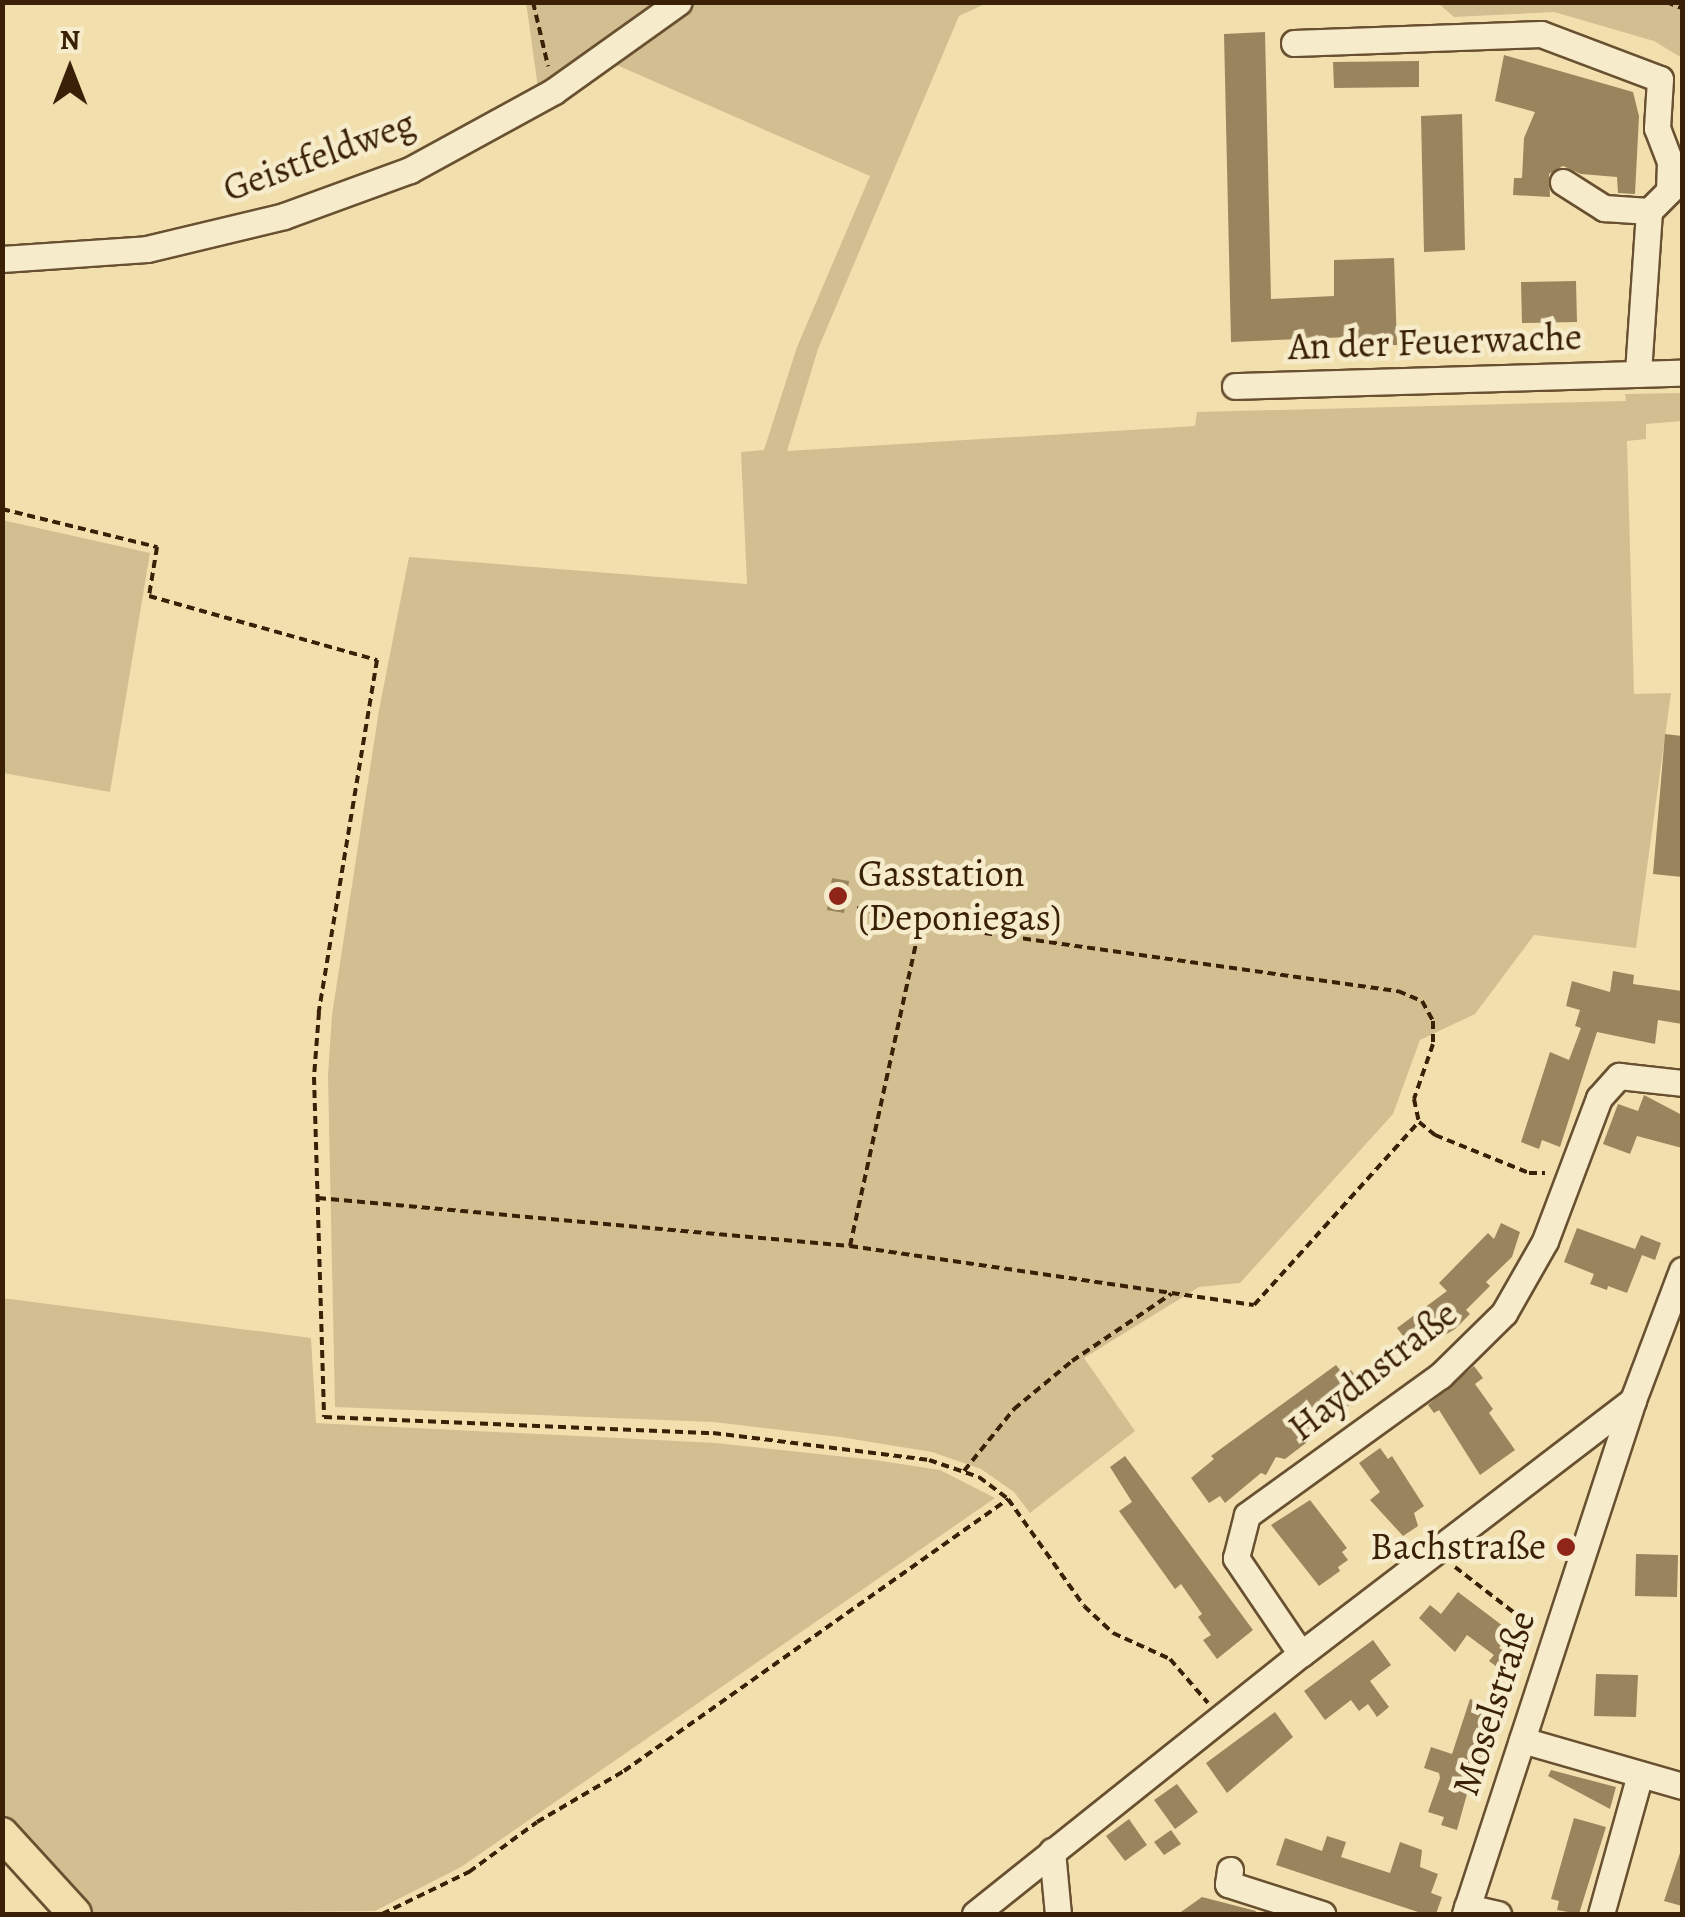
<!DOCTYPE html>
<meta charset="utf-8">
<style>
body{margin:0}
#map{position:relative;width:1685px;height:1917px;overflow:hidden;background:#f1e0ae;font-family:Alegreya,serif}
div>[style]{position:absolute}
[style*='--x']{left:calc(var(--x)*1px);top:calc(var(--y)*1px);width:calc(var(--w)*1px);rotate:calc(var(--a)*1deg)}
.green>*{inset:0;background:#d2bf91}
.building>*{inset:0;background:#99845d}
.path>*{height:4px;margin-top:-2px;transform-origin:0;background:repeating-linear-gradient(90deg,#3a2006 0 8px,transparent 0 13px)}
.roads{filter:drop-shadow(2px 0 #685030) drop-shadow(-2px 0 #685030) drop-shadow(0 2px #685030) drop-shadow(0 -2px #685030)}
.minor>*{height:25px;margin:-12.5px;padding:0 12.5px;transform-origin:12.5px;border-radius:12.5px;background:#f6ebca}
.major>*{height:32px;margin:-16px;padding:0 16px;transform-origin:16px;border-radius:16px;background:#f1e0ae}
.dots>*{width:28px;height:28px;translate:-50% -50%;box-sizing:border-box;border:5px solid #f6ebca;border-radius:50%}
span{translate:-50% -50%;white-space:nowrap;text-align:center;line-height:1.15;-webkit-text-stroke:9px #f6ebca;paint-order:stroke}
.street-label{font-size:38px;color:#3a2006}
.poi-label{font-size:38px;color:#3a2006}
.left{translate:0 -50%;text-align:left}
.right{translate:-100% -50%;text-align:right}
.frame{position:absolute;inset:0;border:5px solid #3a2006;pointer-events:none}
.north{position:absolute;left:20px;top:20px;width:100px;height:100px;-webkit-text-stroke:8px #f6ebca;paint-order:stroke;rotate:0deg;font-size:28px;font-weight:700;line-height:40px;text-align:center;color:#3a2006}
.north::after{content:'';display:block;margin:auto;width:35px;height:45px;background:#3a2006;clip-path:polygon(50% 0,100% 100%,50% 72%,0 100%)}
</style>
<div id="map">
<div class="green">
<div style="clip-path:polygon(526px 2px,666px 3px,539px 95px)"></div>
<div style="clip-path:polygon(693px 3px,987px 3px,959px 16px,818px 349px,787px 451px,1195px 426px,1197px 412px,1626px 401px,1625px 394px,1682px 393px,1682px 421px,1646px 424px,1646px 439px,1627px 441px,1634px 694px,1671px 693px,1636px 948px,1534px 935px,1475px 1014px,1420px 1040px,1393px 1114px,1240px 1283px,1199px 1287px,1084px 1358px,1135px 1431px,1030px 1513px,1014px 1492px,981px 1469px,932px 1452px,840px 1437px,713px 1422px,335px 1407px,328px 1075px,332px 1015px,379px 710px,409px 557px,747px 584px,741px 452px,764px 450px,797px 347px,870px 176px,612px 63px)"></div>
<div style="clip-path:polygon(1438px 3px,1682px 3px,1682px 58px,1654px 41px,1554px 12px,1454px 17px)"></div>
<div style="clip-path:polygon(2px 520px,150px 553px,110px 792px,3px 773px)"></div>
<div style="clip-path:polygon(2px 1298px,311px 1338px,316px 1423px,716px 1443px,875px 1460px,940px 1470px,995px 1498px,461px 1867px,375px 1911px,90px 1914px,3px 1816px)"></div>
</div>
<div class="building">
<div style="clip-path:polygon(1265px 32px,1271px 299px,1334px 296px,1334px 260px,1394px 258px,1397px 345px,1349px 346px,1349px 337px,1231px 342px,1224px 34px)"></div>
<div style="clip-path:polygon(1504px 55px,1633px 92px,1639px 116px,1635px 194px,1618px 193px,1617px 177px,1581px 174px,1563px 166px,1549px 174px,1550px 197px,1513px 195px,1514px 178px,1522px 178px,1524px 138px,1535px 112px,1495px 101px)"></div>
<div style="clip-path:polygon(1419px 61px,1419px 87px,1334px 88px,1333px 62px)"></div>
<div style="clip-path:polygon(1462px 114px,1465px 250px,1424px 252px,1421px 116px)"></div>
<div style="clip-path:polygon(1576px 281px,1577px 322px,1522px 323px,1521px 282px)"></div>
<div style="clip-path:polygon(1665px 734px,1682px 736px,1682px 877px,1653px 874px)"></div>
<div style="clip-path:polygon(832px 878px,849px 881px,844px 913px,827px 910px)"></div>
<div style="clip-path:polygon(1613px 971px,1634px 975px,1633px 984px,1682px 991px,1682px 1024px,1658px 1020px,1655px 1044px,1597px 1032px,1560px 1147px,1542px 1140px,1539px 1149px,1521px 1142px,1550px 1052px,1569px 1060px,1581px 1028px,1575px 1026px,1580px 1010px,1566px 1006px,1572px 981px,1610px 992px)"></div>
<div style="clip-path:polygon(1644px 1095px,1682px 1115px,1682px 1148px,1637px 1136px,1630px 1154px,1603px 1144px,1618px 1104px,1638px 1111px)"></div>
<div style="clip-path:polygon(1501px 1223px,1520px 1232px,1512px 1257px,1486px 1282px,1490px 1286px,1466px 1310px,1470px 1314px,1455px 1329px,1416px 1353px,1397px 1328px,1447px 1291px,1439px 1283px,1488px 1233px,1494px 1239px)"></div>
<div style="clip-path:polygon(1577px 1228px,1635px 1249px,1641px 1235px,1661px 1243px,1655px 1260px,1642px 1255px,1627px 1293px,1608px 1286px,1607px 1290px,1590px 1284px,1594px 1274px,1564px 1262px)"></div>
<div style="clip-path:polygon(1336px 1365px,1344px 1375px,1351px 1370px,1366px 1390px,1360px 1398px,1317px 1427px,1306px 1443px,1285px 1459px,1276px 1457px,1266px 1475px,1261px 1473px,1225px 1503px,1220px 1496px,1209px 1503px,1191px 1478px,1214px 1459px,1211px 1456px)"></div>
<div style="clip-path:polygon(1474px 1366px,1483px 1378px,1475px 1384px,1493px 1409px,1489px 1413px,1515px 1450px,1480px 1475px,1439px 1410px,1434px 1413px,1428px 1405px)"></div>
<div style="clip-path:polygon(1380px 1448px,1388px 1459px,1392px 1456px,1424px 1506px,1414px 1513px,1418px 1526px,1403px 1536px,1370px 1500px,1380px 1492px,1359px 1463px)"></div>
<div style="clip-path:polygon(1125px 1456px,1253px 1630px,1217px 1659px,1203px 1640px,1211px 1635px,1198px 1617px,1202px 1614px,1181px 1584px,1175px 1589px,1119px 1511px,1132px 1502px,1110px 1467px)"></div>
<div style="clip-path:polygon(1310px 1500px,1347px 1548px,1342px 1552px,1348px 1560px,1338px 1567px,1340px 1571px,1319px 1586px,1271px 1525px)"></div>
<div style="clip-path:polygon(1636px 1554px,1678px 1555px,1677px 1597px,1635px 1596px)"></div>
<div style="clip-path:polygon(1458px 1592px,1511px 1632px,1499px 1648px,1516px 1658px,1505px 1673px,1489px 1661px,1494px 1655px,1467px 1635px,1455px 1652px,1419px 1618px,1430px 1605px,1441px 1614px)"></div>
<div style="clip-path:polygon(1373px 1640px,1391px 1665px,1370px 1681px,1389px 1707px,1377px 1717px,1368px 1704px,1359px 1711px,1351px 1700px,1325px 1720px,1304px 1691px)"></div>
<div style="clip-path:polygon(1596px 1674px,1638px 1675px,1636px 1717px,1594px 1716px)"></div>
<div style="clip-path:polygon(1470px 1699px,1493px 1706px,1487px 1724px,1492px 1726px,1481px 1759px,1477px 1758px,1457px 1830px,1441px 1825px,1444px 1817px,1428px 1812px,1440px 1778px,1439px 1773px,1424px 1768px,1431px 1747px,1452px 1754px)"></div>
<div style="clip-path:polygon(1275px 1712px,1293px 1737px,1227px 1793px,1206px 1763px)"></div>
<div style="clip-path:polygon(1551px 1770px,1616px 1787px,1610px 1809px,1548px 1776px)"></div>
<div style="clip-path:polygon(1177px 1784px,1198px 1812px,1175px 1829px,1154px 1800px)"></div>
<div style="clip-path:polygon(1574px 1818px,1606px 1827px,1579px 1914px,1557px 1910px,1559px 1901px,1551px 1899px)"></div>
<div style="clip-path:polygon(1129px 1819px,1147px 1845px,1125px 1861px,1106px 1836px)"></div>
<div style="clip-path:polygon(1171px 1830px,1181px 1844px,1164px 1855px,1154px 1842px)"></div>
<div style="clip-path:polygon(1327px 1836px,1346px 1842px,1341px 1857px,1390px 1873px,1400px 1842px,1422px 1850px,1420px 1867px,1438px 1874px,1431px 1893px,1442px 1897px,1436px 1914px,1424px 1914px,1276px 1865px,1285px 1838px,1322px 1851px)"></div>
<div style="clip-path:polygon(1682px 1847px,1682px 1906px,1664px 1901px)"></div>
<div style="clip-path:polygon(1202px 1897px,1256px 1911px,1255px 1914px,1178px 1914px)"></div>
</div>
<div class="path">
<div style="--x:533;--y:2;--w:66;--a:76.8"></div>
<div style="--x:1666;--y:2;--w:17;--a:21"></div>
<div style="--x:2;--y:509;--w:160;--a:13.8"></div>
<div style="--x:157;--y:547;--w:50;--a:99.3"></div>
<div style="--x:149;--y:596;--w:237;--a:15.7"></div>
<div style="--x:377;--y:660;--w:357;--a:99.4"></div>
<div style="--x:319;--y:1012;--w:65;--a:94.4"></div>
<div style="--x:314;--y:1077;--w:340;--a:88.3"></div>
<div style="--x:324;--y:1417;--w:389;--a:2.4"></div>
<div style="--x:713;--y:1433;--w:218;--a:7.1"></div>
<div style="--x:929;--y:1460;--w:53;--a:18.8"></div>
<div style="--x:979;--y:1477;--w:36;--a:37"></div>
<div style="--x:1008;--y:1499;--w:131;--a:54.6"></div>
<div style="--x:1084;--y:1606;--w:40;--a:43"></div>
<div style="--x:1113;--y:1633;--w:63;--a:24.5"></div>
<div style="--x:1170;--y:1659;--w:58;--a:49.2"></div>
<div style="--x:857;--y:908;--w:65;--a:14.3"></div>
<div style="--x:920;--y:924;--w:483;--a:8"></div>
<div style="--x:1398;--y:991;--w:26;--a:23"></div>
<div style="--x:1422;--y:1001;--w:23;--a:61"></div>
<div style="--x:1433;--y:1021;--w:23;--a:90"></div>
<div style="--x:1433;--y:1044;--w:58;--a:109.1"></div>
<div style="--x:1414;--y:1099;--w:24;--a:78"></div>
<div style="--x:1419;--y:1122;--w:21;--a:39"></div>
<div style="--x:1435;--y:1135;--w:101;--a:22"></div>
<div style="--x:1529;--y:1173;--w:16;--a:0"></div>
<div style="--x:318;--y:1198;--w:534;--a:5.16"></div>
<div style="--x:850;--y:1246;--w:408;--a:8.3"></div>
<div style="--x:1254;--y:1305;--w:246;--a:-48"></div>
<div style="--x:850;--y:1246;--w:330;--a:-77.7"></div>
<div style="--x:964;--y:1471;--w:80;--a:-51.1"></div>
<div style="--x:1014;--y:1409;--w:75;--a:-39.6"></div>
<div style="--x:1072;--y:1361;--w:120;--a:-34.1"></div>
<div style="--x:1455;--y:1567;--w:100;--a:37.7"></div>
<div style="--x:382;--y:1914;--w:97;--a:-25.8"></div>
<div style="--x:469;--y:1872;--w:84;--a:-36.3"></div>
<div style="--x:537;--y:1822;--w:101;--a:-30.4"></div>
<div style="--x:624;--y:1771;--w:471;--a:-35.3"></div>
</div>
<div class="roads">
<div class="minor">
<div style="--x:1294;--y:43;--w:247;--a:-2.1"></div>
<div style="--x:1541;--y:34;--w:127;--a:20.7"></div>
<div style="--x:1660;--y:79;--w:49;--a:93.5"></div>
<div style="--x:1657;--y:128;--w:36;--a:69"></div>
<div style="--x:1670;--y:162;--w:29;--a:92"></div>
<div style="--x:1669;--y:191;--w:28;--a:135"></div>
<div style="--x:1563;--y:182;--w:49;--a:32.4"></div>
<div style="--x:1604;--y:208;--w:45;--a:3.8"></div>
<div style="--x:1649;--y:211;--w:163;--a:93.9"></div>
<div style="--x:2;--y:259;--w:145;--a:-3.9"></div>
<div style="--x:147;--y:249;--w:141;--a:-13.5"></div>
<div style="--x:284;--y:216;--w:134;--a:-20.1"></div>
<div style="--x:410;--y:170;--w:164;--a:-28.7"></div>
<div style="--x:554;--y:91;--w:153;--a:-35.5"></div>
<div style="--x:1235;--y:386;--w:447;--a:-1.7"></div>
<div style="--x:1301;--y:1654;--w:116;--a:-124.1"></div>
<div style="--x:1236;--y:1558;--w:44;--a:-75.7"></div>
<div style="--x:1247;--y:1515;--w:238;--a:-35.8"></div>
<div style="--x:1440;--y:1376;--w:90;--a:-44.5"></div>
<div style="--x:1504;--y:1313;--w:83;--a:-60.3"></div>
<div style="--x:1545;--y:1241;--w:153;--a:-69.3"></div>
<div style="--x:1599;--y:1098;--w:30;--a:-48"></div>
<div style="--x:1619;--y:1076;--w:63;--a:6.3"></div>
<div style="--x:1522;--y:1740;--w:166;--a:16"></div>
<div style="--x:1052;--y:1851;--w:63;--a:84.6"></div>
<div style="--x:1230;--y:1870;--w:14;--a:98"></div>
<div style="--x:1228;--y:1884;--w:99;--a:17.7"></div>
<div style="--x:1467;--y:1907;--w:32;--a:13"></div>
<div style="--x:975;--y:1914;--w:417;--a:-38.6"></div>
<div style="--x:1301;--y:1654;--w:418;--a:-37.4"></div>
<div style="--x:1465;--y:1914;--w:541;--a:-71.9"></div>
<div style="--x:1633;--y:1400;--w:139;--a:-69.3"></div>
<div style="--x:1601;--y:1914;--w:145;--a:-74.4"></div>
</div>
<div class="major">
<div style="--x:2;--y:1834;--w:108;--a:47.6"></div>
</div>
</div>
<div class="dots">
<div style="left:838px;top:896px;background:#8f2418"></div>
<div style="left:1566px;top:1547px;background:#8f2418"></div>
</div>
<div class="street-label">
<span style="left:319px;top:156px;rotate:-20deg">Geistfeldweg</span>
<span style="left:1435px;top:342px;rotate:-2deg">An der Feuerwache</span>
<span style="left:1373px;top:1371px;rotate:-38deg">Haydnstraße</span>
<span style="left:1494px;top:1703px;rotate:-72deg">Moselstraße</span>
</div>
<div class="poi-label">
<span class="left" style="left:858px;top:896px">Gasstation<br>(Deponiegas)</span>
<span class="right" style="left:1546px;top:1547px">Bachstraße</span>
</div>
<div class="frame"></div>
<div class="north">N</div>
</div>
